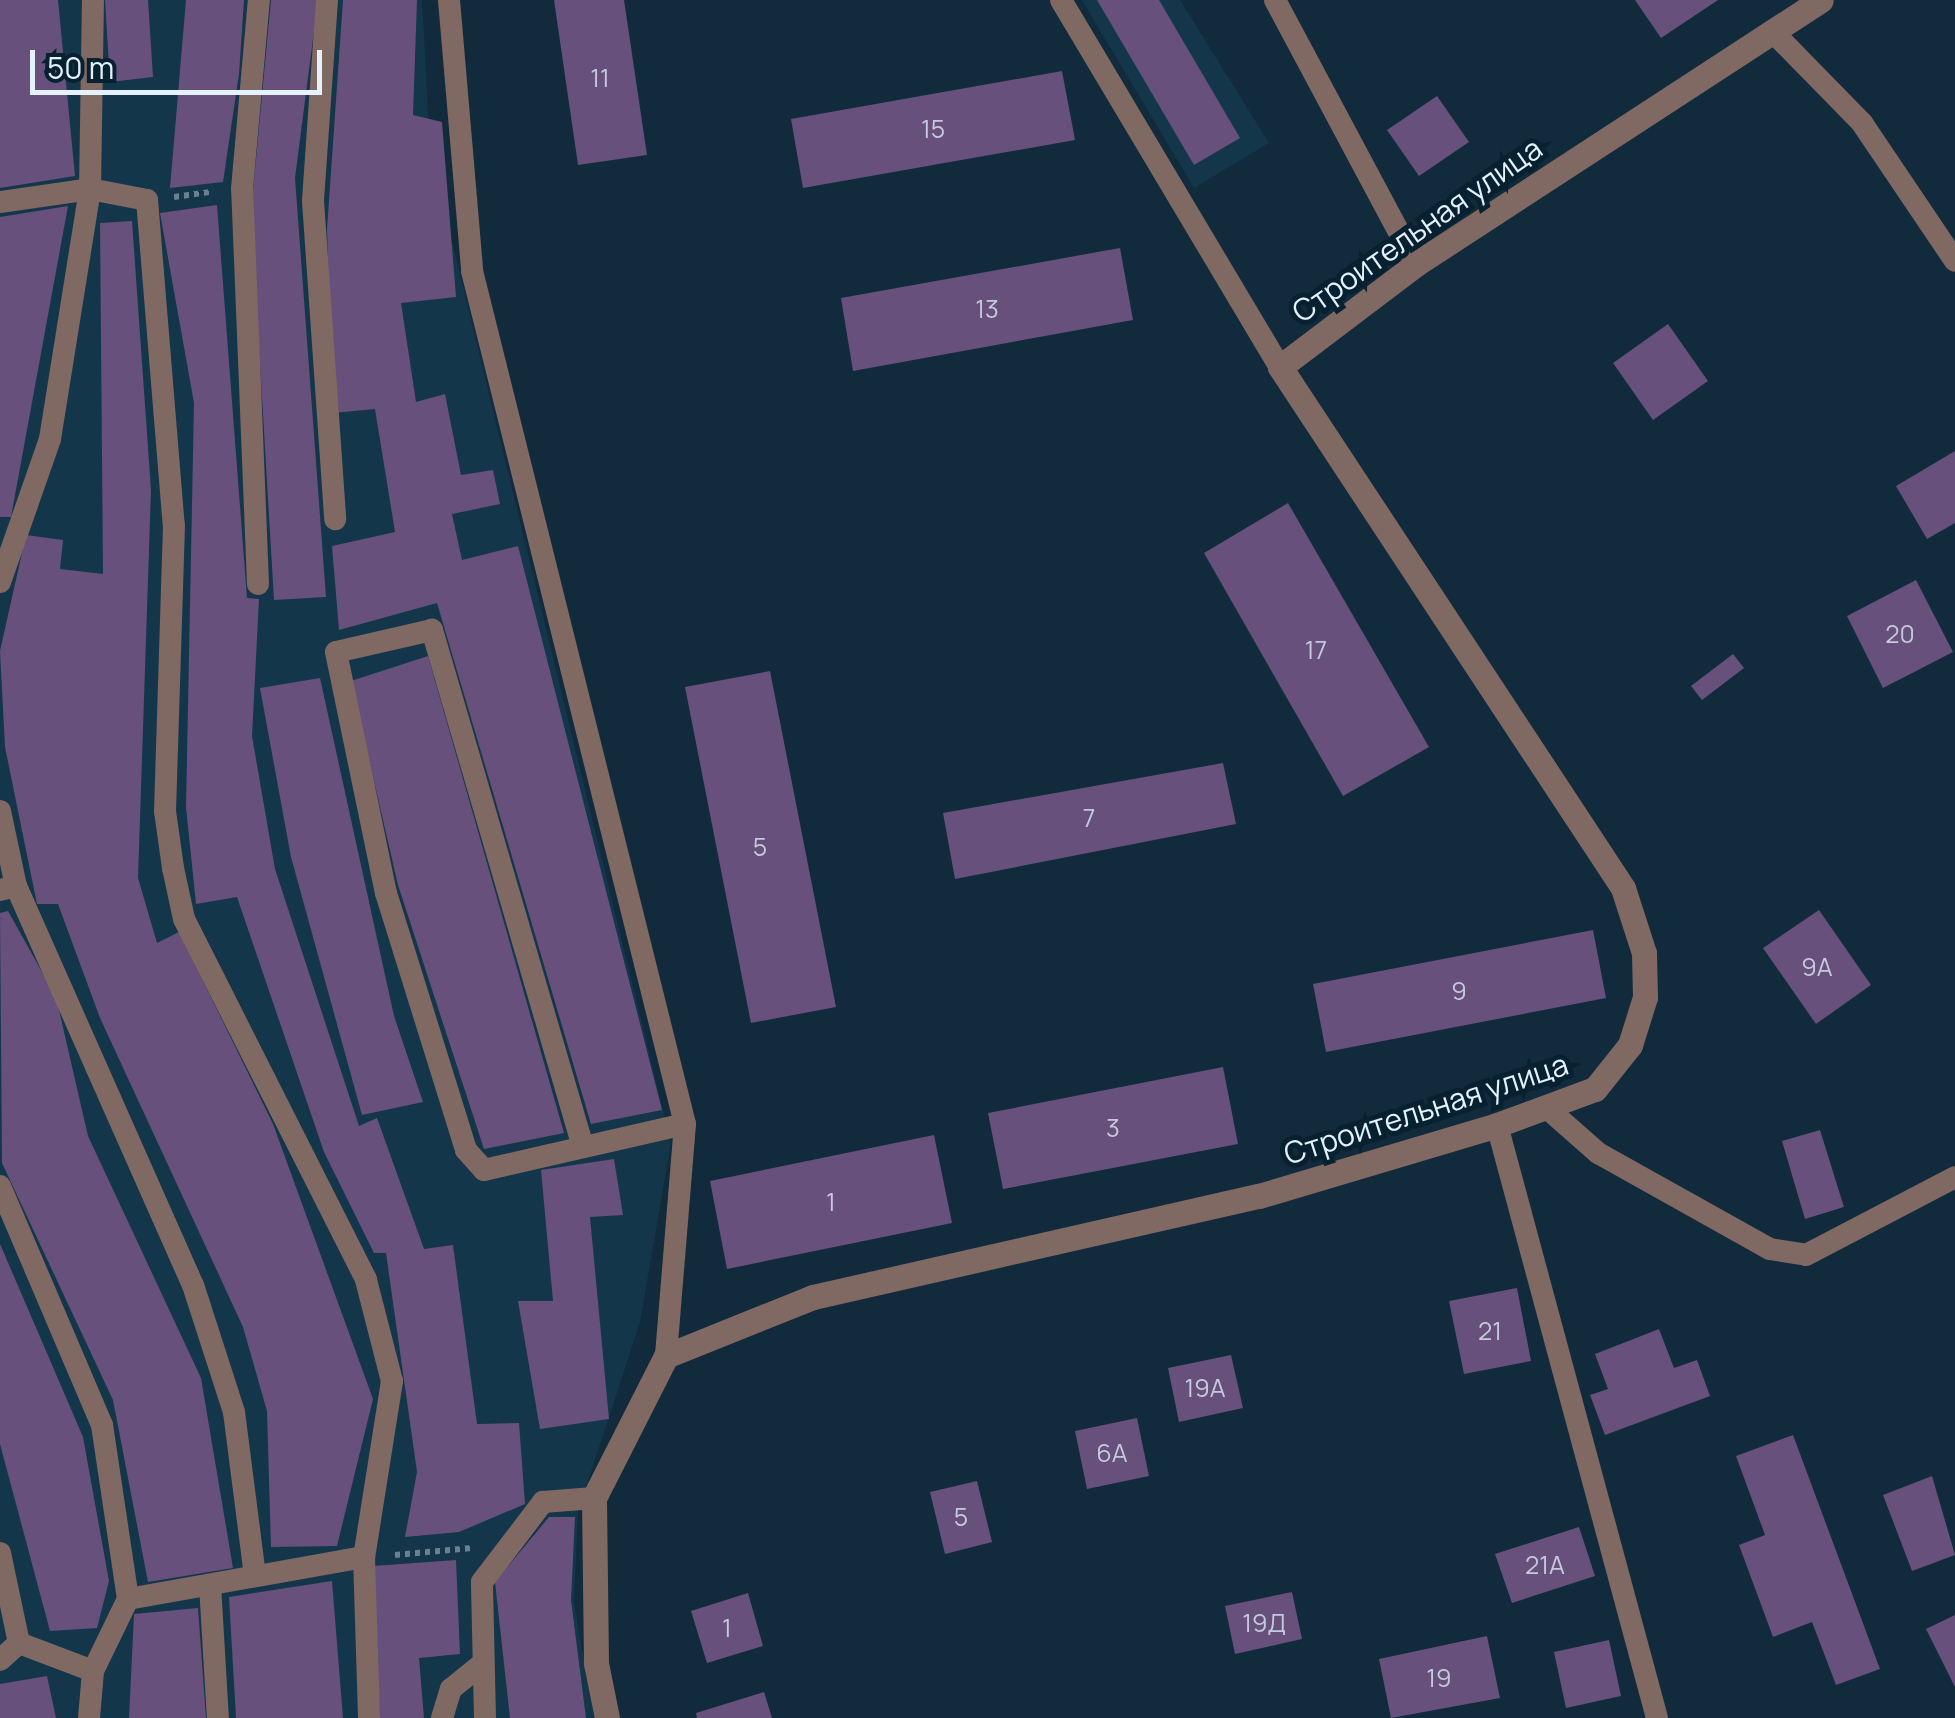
<!DOCTYPE html>
<meta charset="utf-8">
<style>
body{margin:0}
#map{position:relative;width:1955px;height:1718px;overflow:hidden;background:#112b3c;font-family:Manrope,sans-serif}
div>[style]{position:absolute}
[style*='--x']{left:calc(var(--x)*1px);top:calc(var(--y)*1px);width:calc(var(--w)*1px);rotate:calc(var(--a)*1deg)}
.built>*{inset:0;background:#14364b}
.building>*{inset:0;background:#67507b}
.path>*{height:6px;margin-top:-3px;transform-origin:0;background:repeating-linear-gradient(90deg,#6b808f 0 5px,transparent 0 10px)}
.service>*{height:22px;margin:-11px;padding:0 11px;transform-origin:11px;border-radius:11px;background:#806863}
.minor>*{height:25px;margin:-12.5px;padding:0 12.5px;transform-origin:12.5px;border-radius:12.5px;background:#806863}
span{translate:-50% -50%;white-space:nowrap;text-align:center;line-height:1.15;-webkit-text-stroke:10px #072131;paint-order:stroke}
.number-label{font-size:25px;color:#c4cadc}
.number-label span{-webkit-text-stroke-width:0}
.street-label{font-size:30px;color:#e3f2fd}
.scale{position:absolute;left:30px;top:50px;width:292px;height:45px;box-sizing:border-box;border:5px solid #e3f2fd;border-top:0;padding-left:12px;font-size:30px;line-height:35px;white-space:nowrap;color:#e3f2fd;-webkit-text-stroke:8px #072131;paint-order:stroke}
</style>
<div id="map">
<div class="built">
<div style="clip-path:polygon(0 0,422px 0,430px 151px,671px 1143px,640px 1322px,578px 1512px,574px 1602px,594px 1718px,0 1718px)"></div>
<div style="clip-path:polygon(1082px 0,1180px 0,1269px 143px,1194px 188px)"></div>
</div>
<div class="building">
<div style="clip-path:polygon(0 0,58px 0,75px 176px,0 188px)"></div>
<div style="clip-path:polygon(105px 0,148px 0,153px 77px,110px 82px)"></div>
<div style="clip-path:polygon(186px 0,244px 0,239px 74px,223px 182px,170px 188px)"></div>
<div style="clip-path:polygon(271px 0,318px 0,295px 178px,326px 597px,274px 600px,251px 212px)"></div>
<div style="clip-path:polygon(343px 0,417px 0,413px 115px,442px 122px,456px 297px,401px 303px,416px 402px,445px 394px,461px 475px,493px 470px,500px 504px,452px 514px,462px 560px,518px 546px,662px 1110px,591px 1124px,437px 603px,339px 630px,332px 546px,395px 532px,375px 409px,333px 413px,327px 229px)"></div>
<div style="clip-path:polygon(554px 0,624px 0,647px 155px,578px 165px)"></div>
<div style="clip-path:polygon(1097px 0,1159px 0,1240px 138px,1194px 165px)"></div>
<div style="clip-path:polygon(1635px 0,1718px 0,1661px 38px)"></div>
<div style="clip-path:polygon(1062px 71px,1075px 140px,803px 188px,791px 119px)"></div>
<div style="clip-path:polygon(1437px 96px,1469px 142px,1419px 176px,1387px 130px)"></div>
<div style="clip-path:polygon(217px 205px,247px 598px,259px 599px,252px 736px,275px 869px,359px 1126px,377px 1118px,424px 1249px,453px 1245px,477px 1424px,519px 1423px,525px 1504px,459px 1532px,405px 1537px,417px 1472px,386px 1253px,374px 1253px,324px 1152px,237px 897px,196px 904px,186px 807px,194px 403px,160px 213px)"></div>
<div style="clip-path:polygon(68px 206px,11px 517px,0 517px,0 217px)"></div>
<div style="clip-path:polygon(132px 221px,151px 490px,138px 878px,157px 943px,179px 932px,273px 1124px,373px 1399px,337px 1546px,271px 1547px,267px 1411px,243px 1327px,100px 1018px,58px 904px,37px 904px,5px 747px,0 651px,26px 535px,63px 540px,60px 569px,103px 574px,100px 223px)"></div>
<div style="clip-path:polygon(1120px 248px,1133px 320px,853px 371px,841px 298px)"></div>
<div style="clip-path:polygon(1668px 324px,1708px 381px,1653px 420px,1613px 363px)"></div>
<div style="clip-path:polygon(1955px 451px,1955px 523px,1927px 539px,1896px 486px)"></div>
<div style="clip-path:polygon(1288px 503px,1429px 747px,1343px 796px,1204px 553px)"></div>
<div style="clip-path:polygon(1916px 580px,1953px 652px,1883px 688px,1847px 616px)"></div>
<div style="clip-path:polygon(1733px 654px,1744px 668px,1702px 700px,1691px 686px)"></div>
<div style="clip-path:polygon(428px 656px,564px 1133px,484px 1149px,398px 885px,351px 681px)"></div>
<div style="clip-path:polygon(770px 671px,836px 1007px,751px 1023px,685px 687px)"></div>
<div style="clip-path:polygon(320px 678px,394px 1016px,423px 1102px,362px 1115px,291px 857px,260px 688px)"></div>
<div style="clip-path:polygon(1223px 763px,1236px 824px,955px 879px,943px 813px)"></div>
<div style="clip-path:polygon(1819px 910px,1871px 985px,1816px 1024px,1763px 948px)"></div>
<div style="clip-path:polygon(8px 911px,56px 997px,88px 1136px,201px 1378px,233px 1568px,148px 1582px,113px 1400px,2px 1163px,0 913px)"></div>
<div style="clip-path:polygon(1593px 930px,1606px 998px,1326px 1052px,1313px 984px)"></div>
<div style="clip-path:polygon(1223px 1067px,1238px 1144px,1003px 1189px,988px 1113px)"></div>
<div style="clip-path:polygon(1820px 1130px,1844px 1207px,1805px 1219px,1782px 1141px)"></div>
<div style="clip-path:polygon(934px 1135px,952px 1223px,727px 1269px,710px 1181px)"></div>
<div style="clip-path:polygon(614px 1159px,623px 1215px,590px 1217px,609px 1419px,540px 1429px,518px 1301px,553px 1301px,541px 1170px)"></div>
<div style="clip-path:polygon(0 1244px,83px 1437px,109px 1581px,97px 1628px,50px 1631px,0 1444px)"></div>
<div style="clip-path:polygon(1517px 1288px,1531px 1361px,1464px 1374px,1449px 1301px)"></div>
<div style="clip-path:polygon(1659px 1329px,1674px 1368px,1697px 1360px,1710px 1396px,1605px 1435px,1590px 1395px,1608px 1389px,1595px 1354px)"></div>
<div style="clip-path:polygon(1231px 1355px,1243px 1408px,1179px 1422px,1168px 1368px)"></div>
<div style="clip-path:polygon(1137px 1418px,1149px 1476px,1087px 1489px,1075px 1431px)"></div>
<div style="clip-path:polygon(1793px 1435px,1880px 1669px,1836px 1685px,1812px 1622px,1773px 1637px,1739px 1545px,1765px 1535px,1736px 1456px)"></div>
<div style="clip-path:polygon(1932px 1476px,1955px 1555px,1912px 1571px,1883px 1495px)"></div>
<div style="clip-path:polygon(977px 1481px,992px 1542px,945px 1554px,930px 1492px)"></div>
<div style="clip-path:polygon(549px 1517px,575px 1517px,571px 1600px,586px 1718px,510px 1718px,495px 1582px)"></div>
<div style="clip-path:polygon(1579px 1527px,1595px 1576px,1512px 1603px,1495px 1554px)"></div>
<div style="clip-path:polygon(456px 1560px,460px 1654px,419px 1658px,424px 1718px,380px 1718px,373px 1566px)"></div>
<div style="clip-path:polygon(332px 1581px,343px 1718px,236px 1718px,229px 1597px)"></div>
<div style="clip-path:polygon(1292px 1592px,1302px 1639px,1235px 1654px,1225px 1606px)"></div>
<div style="clip-path:polygon(748px 1593px,763px 1646px,707px 1663px,691px 1611px)"></div>
<div style="clip-path:polygon(198px 1608px,206px 1718px,129px 1718px,134px 1614px)"></div>
<div style="clip-path:polygon(1955px 1615px,1955px 1687px,1926px 1629px)"></div>
<div style="clip-path:polygon(1487px 1636px,1500px 1698px,1391px 1718px,1379px 1659px)"></div>
<div style="clip-path:polygon(1609px 1640px,1621px 1696px,1566px 1708px,1554px 1652px)"></div>
<div style="clip-path:polygon(47px 1676px,56px 1718px,0 1718px,0 1684px)"></div>
<div style="clip-path:polygon(764px 1692px,772px 1718px,697px 1718px,696px 1713px)"></div>
</div>
<div class="path">
<div style="--x:174;--y:197;--w:37;--a:-8"></div>
<div style="--x:395;--y:1555;--w:77;--a:-5.2"></div>
</div>
<div class="service">
<div style="--x:327;--y:0;--w:201;--a:94"></div>
<div style="--x:313;--y:201;--w:319;--a:86"></div>
<div style="--x:449;--y:0;--w:272;--a:85.1"></div>
<div style="--x:472;--y:271;--w:879;--a:75.98"></div>
<div style="--x:685;--y:1124;--w:233;--a:94.7"></div>
<div style="--x:1061;--y:0;--w:427;--a:59.2"></div>
<div style="--x:1275;--y:0;--w:299;--a:61.9"></div>
<div style="--x:1772;--y:31;--w:129;--a:45.6"></div>
<div style="--x:1862;--y:123;--w:166;--a:56"></div>
<div style="--x:0;--y:202;--w:91;--a:-8.2"></div>
<div style="--x:90;--y:189;--w:189;--a:-89.1"></div>
<div style="--x:0;--y:582;--w:151;--a:-70.7"></div>
<div style="--x:50;--y:439;--w:253;--a:-80.9"></div>
<div style="--x:90;--y:189;--w:58;--a:10.9"></div>
<div style="--x:147;--y:200;--w:326;--a:85.3"></div>
<div style="--x:174;--y:525;--w:286;--a:91.8"></div>
<div style="--x:165;--y:811;--w:58;--a:82"></div>
<div style="--x:173;--y:868;--w:52;--a:77.8"></div>
<div style="--x:184;--y:919;--w:404;--a:63.2"></div>
<div style="--x:366;--y:1280;--w:104;--a:75.6"></div>
<div style="--x:392;--y:1381;--w:178;--a:99"></div>
<div style="--x:258;--y:584;--w:395;--a:-92.3"></div>
<div style="--x:242;--y:189;--w:190;--a:-84.9"></div>
<div style="--x:0;--y:811;--w:77;--a:78"></div>
<div style="--x:16;--y:886;--w:16;--a:166"></div>
<div style="--x:16;--y:886;--w:436;--a:66.1"></div>
<div style="--x:193;--y:1285;--w:133;--a:72.1"></div>
<div style="--x:234;--y:1412;--w:164;--a:82.7"></div>
<div style="--x:1548;--y:1109;--w:67;--a:41.3"></div>
<div style="--x:1598;--y:1153;--w:197;--a:29.2"></div>
<div style="--x:1770;--y:1249;--w:36;--a:9"></div>
<div style="--x:1806;--y:1255;--w:168;--a:-27.6"></div>
<div style="--x:1497;--y:1125;--w:614;--a:74.9"></div>
<div style="--x:583;--y:1147;--w:539;--a:-106.28"></div>
<div style="--x:432;--y:630;--w:98;--a:167.1"></div>
<div style="--x:336;--y:652;--w:246;--a:78.3"></div>
<div style="--x:386;--y:893;--w:269;--a:72.7"></div>
<div style="--x:466;--y:1150;--w:27;--a:48"></div>
<div style="--x:484;--y:1170;--w:206;--a:-12.9"></div>
<div style="--x:0;--y:1186;--w:260;--a:66.9"></div>
<div style="--x:102;--y:1425;--w:176;--a:81.5"></div>
<div style="--x:0;--y:1553;--w:92;--a:78.1"></div>
<div style="--x:210;--y:1585;--w:133;--a:86.6"></div>
<div style="--x:0;--y:1660;--w:25;--a:-42"></div>
<div style="--x:19;--y:1643;--w:79;--a:20.7"></div>
<div style="--x:89;--y:1718;--w:47;--a:-85.1"></div>
<div style="--x:93;--y:1671;--w:80;--a:-64.1"></div>
<div style="--x:128;--y:1599;--w:240;--a:-10.1"></div>
<div style="--x:364;--y:1557;--w:161;--a:88.2"></div>
<div style="--x:442;--y:1718;--w:30;--a:-73"></div>
<div style="--x:451;--y:1689;--w:35;--a:-39"></div>
<div style="--x:485;--y:1718;--w:136;--a:-91.3"></div>
<div style="--x:482;--y:1582;--w:101;--a:-52.7"></div>
<div style="--x:543;--y:1502;--w:51;--a:-4.5"></div>
</div>
<div class="minor">
<div style="--x:607;--y:1718;--w:56;--a:-101.3"></div>
<div style="--x:596;--y:1663;--w:165;--a:-90.7"></div>
<div style="--x:594;--y:1498;--w:159;--a:-63.1"></div>
<div style="--x:666;--y:1356;--w:158;--a:-21.9"></div>
<div style="--x:813;--y:1297;--w:457;--a:-12.8"></div>
<div style="--x:1259;--y:1196;--w:248;--a:-16.6"></div>
<div style="--x:1497;--y:1125;--w:104;--a:-20.2"></div>
<div style="--x:1595;--y:1089;--w:56;--a:-51.5"></div>
<div style="--x:1630;--y:1045;--w:50;--a:-72.6"></div>
<div style="--x:1645;--y:997;--w:44;--a:-91.3"></div>
<div style="--x:1644;--y:953;--w:68;--a:-107.9"></div>
<div style="--x:1623;--y:888;--w:624;--a:-123.36"></div>
<div style="--x:1280;--y:367;--w:171;--a:-37.1"></div>
<div style="--x:1416;--y:264;--w:483;--a:-33.1"></div>
</div>
<div class="number-label">
<span style="left:600px;top:78px">11</span>
<span style="left:933px;top:129px">15</span>
<span style="left:987px;top:309px">13</span>
<span style="left:1900px;top:634px">20</span>
<span style="left:1316px;top:650px">17</span>
<span style="left:1089px;top:818px">7</span>
<span style="left:760px;top:847px">5</span>
<span style="left:1817px;top:967px">9А</span>
<span style="left:1459px;top:991px">9</span>
<span style="left:1113px;top:1128px">3</span>
<span style="left:831px;top:1202px">1</span>
<span style="left:1490px;top:1331px">21</span>
<span style="left:1205px;top:1388px">19А</span>
<span style="left:1112px;top:1453px">6А</span>
<span style="left:961px;top:1517px">5</span>
<span style="left:1545px;top:1565px">21А</span>
<span style="left:1264px;top:1623px">19Д</span>
<span style="left:727px;top:1628px">1</span>
<span style="left:1439px;top:1678px">19</span>
</div>
<div class="street-label">
<span style="left:1417px;top:230px;rotate:-35deg">Строительная улица</span>
<span style="left:1426px;top:1109px;rotate:-18deg">Строительная улица</span>
</div>
<div class="scale">50 m</div>
</div>
